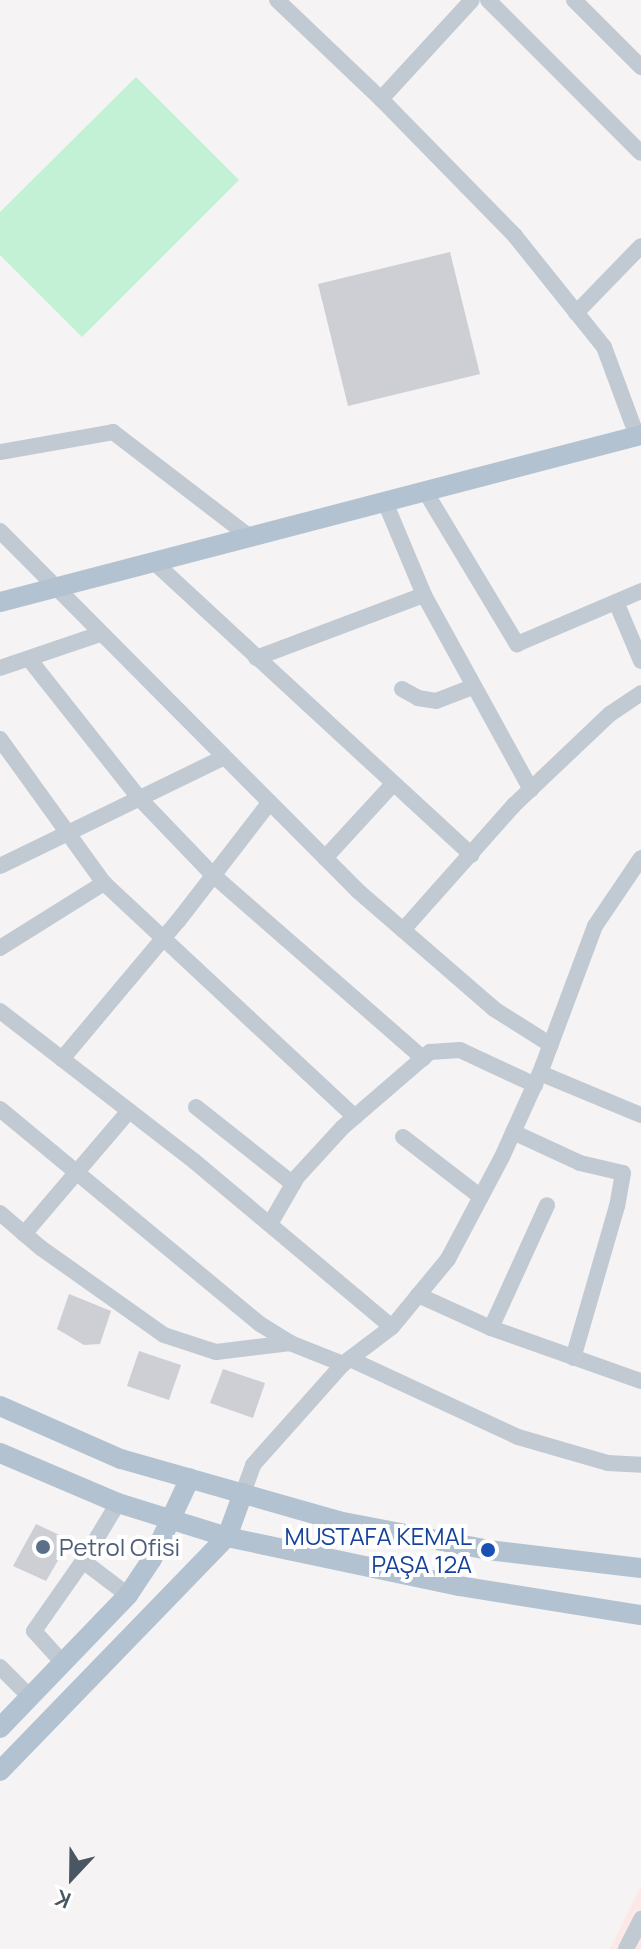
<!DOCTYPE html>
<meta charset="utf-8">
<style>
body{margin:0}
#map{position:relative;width:641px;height:1949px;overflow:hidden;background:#f5f3f3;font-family:Manrope,sans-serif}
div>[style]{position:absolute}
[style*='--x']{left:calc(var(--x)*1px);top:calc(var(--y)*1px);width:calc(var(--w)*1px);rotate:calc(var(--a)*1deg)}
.medical>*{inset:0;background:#fce8e6}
.green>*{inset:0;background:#c3f1d5}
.building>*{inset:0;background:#cdcfd5}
.minor>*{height:16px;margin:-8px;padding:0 8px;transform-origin:8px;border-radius:8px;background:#c1cad2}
.major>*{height:20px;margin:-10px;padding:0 10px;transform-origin:10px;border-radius:10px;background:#b3c2d1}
.dots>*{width:22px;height:22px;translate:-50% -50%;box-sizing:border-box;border:4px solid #fff;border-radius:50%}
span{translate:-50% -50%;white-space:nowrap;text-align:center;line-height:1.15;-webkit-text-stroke:8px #fff;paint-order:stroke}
.transit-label{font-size:24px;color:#164399}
.right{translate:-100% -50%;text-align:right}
.service-label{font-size:24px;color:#4e5e75}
.left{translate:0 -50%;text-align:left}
.north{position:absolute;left:32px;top:1837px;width:80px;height:80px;-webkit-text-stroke:6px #fff;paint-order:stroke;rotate:202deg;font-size:22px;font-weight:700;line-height:32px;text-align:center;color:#4a5661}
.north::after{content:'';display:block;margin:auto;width:28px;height:36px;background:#4a5661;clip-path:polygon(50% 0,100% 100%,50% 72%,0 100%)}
</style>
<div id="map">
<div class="medical">
<div style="clip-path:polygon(641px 1886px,641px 1949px,610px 1949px)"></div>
</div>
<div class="green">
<div style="clip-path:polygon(136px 77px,239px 180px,82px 337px,0 255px,0 212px)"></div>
</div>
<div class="building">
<div style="clip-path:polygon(450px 252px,480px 374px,348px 406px,318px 284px)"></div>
<div style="clip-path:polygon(69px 1294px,111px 1311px,100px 1344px,84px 1345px,57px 1329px)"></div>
<div style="clip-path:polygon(139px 1351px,181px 1365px,169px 1400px,127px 1386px)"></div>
<div style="clip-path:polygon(223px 1369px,265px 1383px,253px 1418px,210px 1403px)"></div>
<div style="clip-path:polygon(36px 1524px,70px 1540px,46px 1581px,13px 1566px)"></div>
</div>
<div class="minor">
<div style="--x:277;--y:0;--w:144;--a:43.6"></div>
<div style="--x:381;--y:99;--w:192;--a:45.6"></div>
<div style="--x:515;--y:236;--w:142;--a:51.3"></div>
<div style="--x:604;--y:347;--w:95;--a:69.7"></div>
<div style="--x:488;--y:0;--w:216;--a:45"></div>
<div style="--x:574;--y:0;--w:95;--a:45"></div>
<div style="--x:381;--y:99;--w:134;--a:-47.4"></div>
<div style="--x:576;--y:313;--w:93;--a:-45.9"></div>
<div style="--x:0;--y:452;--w:115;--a:-10"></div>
<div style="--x:113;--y:432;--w:173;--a:37.5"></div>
<div style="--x:425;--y:491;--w:179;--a:59"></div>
<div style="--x:517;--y:644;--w:135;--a:-23.1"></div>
<div style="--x:385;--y:502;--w:101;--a:67.2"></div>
<div style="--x:424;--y:595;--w:222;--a:61.2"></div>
<div style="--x:0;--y:531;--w:508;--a:45.16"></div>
<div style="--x:358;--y:891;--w:180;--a:40.9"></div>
<div style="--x:494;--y:1009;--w:67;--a:32.3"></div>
<div style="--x:154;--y:562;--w:432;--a:42.7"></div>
<div style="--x:616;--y:602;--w:64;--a:67"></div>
<div style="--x:256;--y:658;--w:179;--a:-20.6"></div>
<div style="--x:29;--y:659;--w:179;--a:51.6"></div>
<div style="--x:140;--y:799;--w:105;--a:46.2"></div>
<div style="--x:213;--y:875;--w:279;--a:41.1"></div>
<div style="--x:0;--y:668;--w:106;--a:-18.8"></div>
<div style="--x:402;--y:689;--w:18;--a:29"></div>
<div style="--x:418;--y:698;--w:18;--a:9"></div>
<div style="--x:436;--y:701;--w:39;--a:-21"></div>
<div style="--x:0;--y:739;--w:178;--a:54.2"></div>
<div style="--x:104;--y:883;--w:343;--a:43"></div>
<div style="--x:325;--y:858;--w:100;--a:-47.4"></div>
<div style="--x:0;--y:866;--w:249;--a:-25.9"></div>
<div style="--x:403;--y:930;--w:167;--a:-48.4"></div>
<div style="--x:514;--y:805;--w:132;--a:-43.5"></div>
<div style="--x:610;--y:714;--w:37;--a:-34"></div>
<div style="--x:0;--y:948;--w:123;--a:-32"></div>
<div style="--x:0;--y:1011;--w:245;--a:37.7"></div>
<div style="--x:194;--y:1161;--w:258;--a:40"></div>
<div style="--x:62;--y:1059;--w:180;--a:-50"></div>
<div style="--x:178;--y:921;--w:150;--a:-52.3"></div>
<div style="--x:540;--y:1073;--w:109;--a:22.6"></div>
<div style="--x:196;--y:1107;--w:124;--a:38.4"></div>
<div style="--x:0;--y:1109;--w:337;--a:39.6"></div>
<div style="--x:260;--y:1324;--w:36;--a:32"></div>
<div style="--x:290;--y:1343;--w:57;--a:21.6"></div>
<div style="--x:513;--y:1132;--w:74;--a:24.8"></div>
<div style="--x:580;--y:1163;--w:44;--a:13.1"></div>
<div style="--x:623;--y:1173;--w:34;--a:100"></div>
<div style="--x:617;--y:1206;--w:158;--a:106.1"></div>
<div style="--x:403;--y:1137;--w:98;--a:37.6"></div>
<div style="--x:0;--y:1213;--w:54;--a:40.5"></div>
<div style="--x:41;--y:1248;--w:151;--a:35.3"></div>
<div style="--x:164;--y:1335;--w:55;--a:18.1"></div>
<div style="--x:216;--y:1352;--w:75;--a:-6.9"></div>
<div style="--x:270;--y:1224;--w:54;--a:-60.1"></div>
<div style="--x:297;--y:1177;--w:68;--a:-47.4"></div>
<div style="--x:343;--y:1127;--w:115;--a:-40.8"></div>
<div style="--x:430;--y:1052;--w:30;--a:-4"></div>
<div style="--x:460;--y:1050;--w:83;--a:25"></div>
<div style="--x:24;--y:1234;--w:162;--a:-49.5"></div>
<div style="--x:418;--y:1295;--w:80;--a:24.3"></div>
<div style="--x:491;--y:1328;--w:159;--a:19.5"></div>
<div style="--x:491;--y:1328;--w:135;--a:-65.5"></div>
<div style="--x:350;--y:1359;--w:185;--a:24.9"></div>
<div style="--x:518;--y:1437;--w:94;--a:16.1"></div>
<div style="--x:608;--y:1463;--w:33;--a:3"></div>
<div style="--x:243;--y:1493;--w:30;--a:-70"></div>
<div style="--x:253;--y:1465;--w:135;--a:-48.3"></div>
<div style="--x:343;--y:1364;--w:61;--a:-37.1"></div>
<div style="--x:392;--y:1327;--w:88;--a:-50.5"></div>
<div style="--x:448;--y:1259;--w:115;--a:-62.1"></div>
<div style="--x:502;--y:1157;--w:92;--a:-65.7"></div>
<div style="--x:540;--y:1073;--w:157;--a:-69.5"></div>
<div style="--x:595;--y:926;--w:82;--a:-55.9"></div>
<div style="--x:83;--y:1561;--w:56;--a:37.1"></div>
<div style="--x:63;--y:1663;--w:43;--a:-132.2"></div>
<div style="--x:34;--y:1631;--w:85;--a:-55"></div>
<div style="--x:83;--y:1561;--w:68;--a:-58.9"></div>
<div style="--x:0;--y:1667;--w:42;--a:45"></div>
<div style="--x:626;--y:1949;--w:34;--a:-63"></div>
</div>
<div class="major">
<div style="--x:0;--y:602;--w:662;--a:-14.6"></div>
<div style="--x:0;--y:1406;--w:132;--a:23.7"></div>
<div style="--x:121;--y:1459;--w:226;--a:15.9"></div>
<div style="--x:338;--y:1521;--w:153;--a:10.9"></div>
<div style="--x:488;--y:1550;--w:154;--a:6.7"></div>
<div style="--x:0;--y:1453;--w:128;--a:23"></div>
<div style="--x:118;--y:1503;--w:114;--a:17.3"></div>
<div style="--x:227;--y:1537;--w:237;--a:11.9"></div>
<div style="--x:459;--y:1586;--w:184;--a:9.1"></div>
<div style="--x:0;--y:1728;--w:185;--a:-46.1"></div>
<div style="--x:128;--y:1595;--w:43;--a:-56.3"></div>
<div style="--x:152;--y:1559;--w:89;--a:-64.9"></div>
<div style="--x:0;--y:1771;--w:326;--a:-45.9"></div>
<div style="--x:227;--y:1537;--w:47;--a:-70"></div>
</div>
<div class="dots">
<div style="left:43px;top:1547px;background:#5c6f8a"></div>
<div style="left:488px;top:1550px;background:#1a4fb4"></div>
</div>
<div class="transit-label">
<span class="right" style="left:472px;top:1550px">MUSTAFA KEMAL<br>PAŞA 12A</span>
</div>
<div class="service-label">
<span class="left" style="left:59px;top:1547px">Petrol Ofisi</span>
</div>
<div class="north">K</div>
</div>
